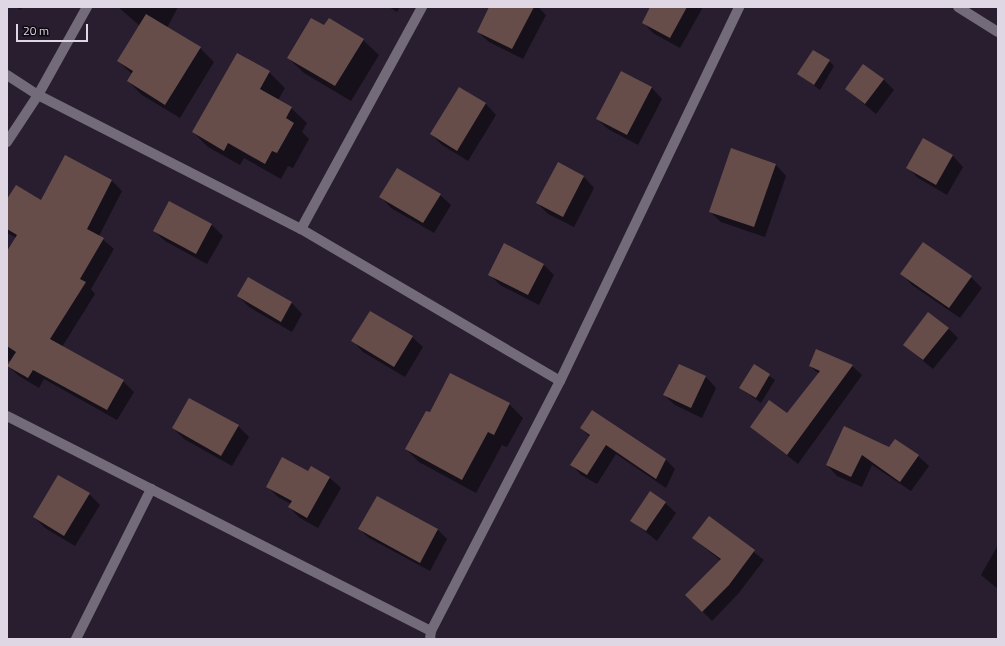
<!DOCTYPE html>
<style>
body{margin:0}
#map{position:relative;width:1005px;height:646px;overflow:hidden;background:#291e2f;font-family:"Titillium Web",sans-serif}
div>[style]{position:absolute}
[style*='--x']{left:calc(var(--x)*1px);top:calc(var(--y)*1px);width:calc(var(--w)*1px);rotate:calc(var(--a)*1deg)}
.shadow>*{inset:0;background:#0007}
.building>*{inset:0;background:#664d4a}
.minor>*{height:10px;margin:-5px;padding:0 5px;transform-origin:5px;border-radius:5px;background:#736b7a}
span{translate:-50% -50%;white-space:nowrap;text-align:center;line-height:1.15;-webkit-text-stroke:3px #0f0a12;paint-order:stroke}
.frame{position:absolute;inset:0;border:8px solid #dfd8e4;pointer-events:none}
.scale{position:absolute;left:16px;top:24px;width:72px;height:18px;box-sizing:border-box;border:2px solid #dfd8e4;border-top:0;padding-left:5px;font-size:12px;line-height:14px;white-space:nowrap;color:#dfd8e4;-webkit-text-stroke:3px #0f0a12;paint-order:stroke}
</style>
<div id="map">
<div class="shadow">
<div style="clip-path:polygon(15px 7px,22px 7px,21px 10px)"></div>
<div style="clip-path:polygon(118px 7px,178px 7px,167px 28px,200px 48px,214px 62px,180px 118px,142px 95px,128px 81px,132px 74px,118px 61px,140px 26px)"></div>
<div style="clip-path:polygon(389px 7px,400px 7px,397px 12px)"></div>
<div style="clip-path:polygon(491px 7px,538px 7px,546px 15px,523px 59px,489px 42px,478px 32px)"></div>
<div style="clip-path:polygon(651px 7px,703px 7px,680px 48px,653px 33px,643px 22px)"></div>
<div style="clip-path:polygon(325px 27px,363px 40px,379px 55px,351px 101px,304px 73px,288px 58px)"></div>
<div style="clip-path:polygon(829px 61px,834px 66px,820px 90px,799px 74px)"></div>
<div style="clip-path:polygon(269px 72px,285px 88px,278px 100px,291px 108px,307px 123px,302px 132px,309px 139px,293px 168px,288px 166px,281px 179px,244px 158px,240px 165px,208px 147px,193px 132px)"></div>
<div style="clip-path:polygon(622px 72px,652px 88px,662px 99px,638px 145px,608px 129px,597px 119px)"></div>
<div style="clip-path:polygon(883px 79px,894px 90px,876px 114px,846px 89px)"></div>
<div style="clip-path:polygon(460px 88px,486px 104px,496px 115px,468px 161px,442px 145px,431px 134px)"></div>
<div style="clip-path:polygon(923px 139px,953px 156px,963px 167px,947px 195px,918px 178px,907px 167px)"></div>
<div style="clip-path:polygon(65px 157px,112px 181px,122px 191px,99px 236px,114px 249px,91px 289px,95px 294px,62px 347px,123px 381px,134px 392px,117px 420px,44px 379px,39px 388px,19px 376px,8px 366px,11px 362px,7px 360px,7px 254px,17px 238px,7px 233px,7px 201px,42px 201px)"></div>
<div style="clip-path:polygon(776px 165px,786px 176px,765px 237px,721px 222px,710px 212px)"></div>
<div style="clip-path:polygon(584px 177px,594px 188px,574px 227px,548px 214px,537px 203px)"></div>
<div style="clip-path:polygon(440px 195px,451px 205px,434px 233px,391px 208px,381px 197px)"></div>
<div style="clip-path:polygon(170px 202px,212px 225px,223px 236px,207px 264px,165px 241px,154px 231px)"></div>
<div style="clip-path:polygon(544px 265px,554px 275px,539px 305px,500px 285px,489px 274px)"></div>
<div style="clip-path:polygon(902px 274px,971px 277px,982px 288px,960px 318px,912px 285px)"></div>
<div style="clip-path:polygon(248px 278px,292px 303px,302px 314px,292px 332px,249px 307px,238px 296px)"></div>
<div style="clip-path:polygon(948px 328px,958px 338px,933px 369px,904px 345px)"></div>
<div style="clip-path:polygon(412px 337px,423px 347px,405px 377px,363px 352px,353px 341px)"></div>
<div style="clip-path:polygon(679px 365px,706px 377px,716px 388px,702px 418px,675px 405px,664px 395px)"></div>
<div style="clip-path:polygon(754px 366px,775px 380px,761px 403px,740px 388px)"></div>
<div style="clip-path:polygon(810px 366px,852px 366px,862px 375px,798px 464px,751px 427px,788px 414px,819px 374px)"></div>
<div style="clip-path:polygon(509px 404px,523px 418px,507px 447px,502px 445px,476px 493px,419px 462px,406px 449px,430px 414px)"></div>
<div style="clip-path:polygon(238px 426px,249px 437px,232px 466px,184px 439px,173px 428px)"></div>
<div style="clip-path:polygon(845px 427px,890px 448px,918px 456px,929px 466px,911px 491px,872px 465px,862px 487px,837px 476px,827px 465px)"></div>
<div style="clip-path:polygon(581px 428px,666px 460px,675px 469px,666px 488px,616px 454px,597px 484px,581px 475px,572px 465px,590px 437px)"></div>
<div style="clip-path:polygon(311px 468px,330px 478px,341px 488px,318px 528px,300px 518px,289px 507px,291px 504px,278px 497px,267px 486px,308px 473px)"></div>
<div style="clip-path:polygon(89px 494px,100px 505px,75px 546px,45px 528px,34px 517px)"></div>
<div style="clip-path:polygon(378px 497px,438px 530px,447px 539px,430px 571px,369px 538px,359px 529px)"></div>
<div style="clip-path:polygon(665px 503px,676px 513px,657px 541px,632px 521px)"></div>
<div style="clip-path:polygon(709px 517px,764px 560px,738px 594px,712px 621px,686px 595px,721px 561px,693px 538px)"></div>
<div style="clip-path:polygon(998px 545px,998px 589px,981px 575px)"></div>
</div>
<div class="building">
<div style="clip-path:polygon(489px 7px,534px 7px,512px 49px,477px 32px)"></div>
<div style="clip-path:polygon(650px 7px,687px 7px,670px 38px,642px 23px)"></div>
<div style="clip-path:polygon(146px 14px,201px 47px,165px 105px,127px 81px,133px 71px,117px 61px)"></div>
<div style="clip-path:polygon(311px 18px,324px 25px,329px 18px,364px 39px,335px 86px,287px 58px)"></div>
<div style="clip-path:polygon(813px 50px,830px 60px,814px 85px,797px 74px)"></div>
<div style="clip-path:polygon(237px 53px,270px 71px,260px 89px,292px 107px,286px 118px,294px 123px,277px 153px,272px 151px,265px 164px,228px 143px,224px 151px,192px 132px)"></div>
<div style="clip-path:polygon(863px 64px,884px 79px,865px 104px,845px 89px)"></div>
<div style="clip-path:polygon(621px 71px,652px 87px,627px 135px,596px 119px)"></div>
<div style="clip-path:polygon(459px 87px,486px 103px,457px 151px,430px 134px)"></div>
<div style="clip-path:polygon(923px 138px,953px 155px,936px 185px,906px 168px)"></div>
<div style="clip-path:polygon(731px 148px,776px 164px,754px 227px,709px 212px)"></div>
<div style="clip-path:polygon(65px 155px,112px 180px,87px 229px,104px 238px,80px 279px,86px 282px,50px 339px,124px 380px,107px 410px,33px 370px,28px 378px,7px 366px,16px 352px,7px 346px,7px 251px,17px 235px,7px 229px,7px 199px,16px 185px,41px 200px)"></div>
<div style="clip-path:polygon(558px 162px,584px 176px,563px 217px,536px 203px)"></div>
<div style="clip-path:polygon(397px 168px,441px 194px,423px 223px,379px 197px)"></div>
<div style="clip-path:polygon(169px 201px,212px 224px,196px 254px,153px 231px)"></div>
<div style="clip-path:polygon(923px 242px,972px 276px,949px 308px,900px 274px)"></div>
<div style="clip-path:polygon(504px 243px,544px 264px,528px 295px,488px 275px)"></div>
<div style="clip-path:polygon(248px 277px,292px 302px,281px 322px,237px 296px)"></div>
<div style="clip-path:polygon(370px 311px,413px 336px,394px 367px,351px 341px)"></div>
<div style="clip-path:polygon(928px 312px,949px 328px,923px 360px,903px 345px)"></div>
<div style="clip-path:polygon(816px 349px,853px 365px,787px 455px,750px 427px,769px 400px,787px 413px,820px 371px,809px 366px)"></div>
<div style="clip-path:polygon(679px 364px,706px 376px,691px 408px,663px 395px)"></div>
<div style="clip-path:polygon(754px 364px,770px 374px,756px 398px,739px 388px)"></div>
<div style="clip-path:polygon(450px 373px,510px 403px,494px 435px,488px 432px,462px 480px,405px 449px,426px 411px,430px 412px)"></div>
<div style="clip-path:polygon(189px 398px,239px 425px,221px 456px,172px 428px)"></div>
<div style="clip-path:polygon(592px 410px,666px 459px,656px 479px,606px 445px,587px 475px,570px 465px,590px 435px,580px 428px)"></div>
<div style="clip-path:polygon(844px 426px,889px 447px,895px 439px,919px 455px,900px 482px,862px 455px,851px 477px,826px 465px)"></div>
<div style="clip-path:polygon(282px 457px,308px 471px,311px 466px,330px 477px,307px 518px,288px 507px,292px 501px,266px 487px)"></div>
<div style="clip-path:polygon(58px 475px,90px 493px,64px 536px,33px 517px)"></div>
<div style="clip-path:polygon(650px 491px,666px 502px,646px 531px,630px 521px)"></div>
<div style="clip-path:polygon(377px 496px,438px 529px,420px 563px,358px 529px)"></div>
<div style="clip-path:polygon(709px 516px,755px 550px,729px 585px,702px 612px,685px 595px,721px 559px,692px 538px)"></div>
</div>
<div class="minor">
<div style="--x:958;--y:7;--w:47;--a:32"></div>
<div style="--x:7;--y:75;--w:37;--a:33"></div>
<div style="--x:38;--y:95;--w:295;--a:27"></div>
<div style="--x:301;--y:229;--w:300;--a:30.4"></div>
<div style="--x:7;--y:142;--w:56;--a:-56.6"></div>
<div style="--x:38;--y:95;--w:101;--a:-60.9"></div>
<div style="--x:301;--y:229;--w:253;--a:-61.4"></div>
<div style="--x:7;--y:416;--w:475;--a:26.9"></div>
<div style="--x:76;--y:639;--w:168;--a:-63.4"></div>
<div style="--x:430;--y:639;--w:8;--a:-83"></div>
<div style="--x:431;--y:631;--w:281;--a:-62.7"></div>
<div style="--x:560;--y:381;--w:415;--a:-64.4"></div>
</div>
<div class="frame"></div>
<div class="scale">20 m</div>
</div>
